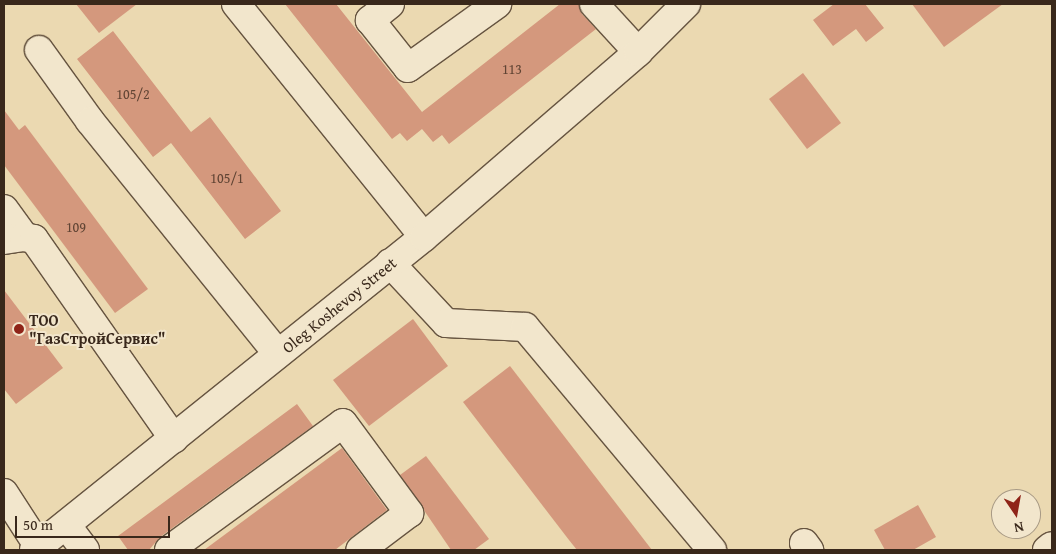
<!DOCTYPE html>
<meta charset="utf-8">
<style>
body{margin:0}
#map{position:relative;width:1056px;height:554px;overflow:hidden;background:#ebd9b1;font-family:"Gentium Book Plus",serif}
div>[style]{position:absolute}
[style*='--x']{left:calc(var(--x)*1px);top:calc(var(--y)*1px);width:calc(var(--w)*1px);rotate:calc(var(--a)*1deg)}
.building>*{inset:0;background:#d4987d}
.roads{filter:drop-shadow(1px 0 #665440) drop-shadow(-1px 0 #665440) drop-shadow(0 1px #665440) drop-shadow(0 -1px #665440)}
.minor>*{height:28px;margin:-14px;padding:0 14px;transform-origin:14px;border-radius:14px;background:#f2e6cc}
.dots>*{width:14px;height:14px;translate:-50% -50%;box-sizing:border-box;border:2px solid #f2e6cc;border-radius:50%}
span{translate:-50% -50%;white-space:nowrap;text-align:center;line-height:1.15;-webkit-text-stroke:4px #f2e6cc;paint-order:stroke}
.number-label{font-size:14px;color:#604434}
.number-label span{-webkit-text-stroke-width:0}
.street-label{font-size:16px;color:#39281b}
.poi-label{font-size:16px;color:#39281b;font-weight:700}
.left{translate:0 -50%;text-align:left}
.frame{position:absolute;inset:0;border:5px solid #39281b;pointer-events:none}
.north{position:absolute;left:991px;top:489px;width:50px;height:50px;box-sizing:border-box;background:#f2e6cc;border:1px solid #a89a85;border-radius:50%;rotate:168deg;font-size:14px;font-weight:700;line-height:20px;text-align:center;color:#39281b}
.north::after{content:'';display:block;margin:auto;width:18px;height:22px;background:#8f2418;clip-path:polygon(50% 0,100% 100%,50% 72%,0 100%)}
.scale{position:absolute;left:15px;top:516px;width:155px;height:22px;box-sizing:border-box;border:2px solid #39281b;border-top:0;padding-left:6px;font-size:15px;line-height:18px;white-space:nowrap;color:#39281b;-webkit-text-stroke:4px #f2e6cc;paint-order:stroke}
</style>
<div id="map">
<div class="building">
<div style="clip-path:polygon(76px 4px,137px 4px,99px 33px)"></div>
<div style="clip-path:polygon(285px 4px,336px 4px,422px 112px,560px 4px,579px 4px,582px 14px,596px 29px,449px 144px,442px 135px,433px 142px,422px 129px,407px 141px,400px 133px,392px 139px)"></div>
<div style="clip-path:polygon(834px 4px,865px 4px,884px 28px,866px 42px,856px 29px,833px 46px,813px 20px)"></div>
<div style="clip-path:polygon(912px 4px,1003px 4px,944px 47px)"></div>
<div style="clip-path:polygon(113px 31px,191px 132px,210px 117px,281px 211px,245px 239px,171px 143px,153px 157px,77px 59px)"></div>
<div style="clip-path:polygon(803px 73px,841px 123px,807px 149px,769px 99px)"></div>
<div style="clip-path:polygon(4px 110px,19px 130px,25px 125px,148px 289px,115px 313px,4px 165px)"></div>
<div style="clip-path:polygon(4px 290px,63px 368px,16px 404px,4px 389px)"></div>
<div style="clip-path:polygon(413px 319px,448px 366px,369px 426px,333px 380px)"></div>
<div style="clip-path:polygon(510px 366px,652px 550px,577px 550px,569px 540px,463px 402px)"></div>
<div style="clip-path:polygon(297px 404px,313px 426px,160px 537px,149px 550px,128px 550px,118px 536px)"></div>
<div style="clip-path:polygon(342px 448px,387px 510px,335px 550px,204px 550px)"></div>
<div style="clip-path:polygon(426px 456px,489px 539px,474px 550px,451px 550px,400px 475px)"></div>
<div style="clip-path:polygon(918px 505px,936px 537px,913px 550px,885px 550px,874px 530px)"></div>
</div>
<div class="roads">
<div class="minor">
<div style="--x:236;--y:4;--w:299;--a:51.1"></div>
<div style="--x:390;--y:4;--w:26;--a:141"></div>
<div style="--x:370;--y:20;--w:61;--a:51.6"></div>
<div style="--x:408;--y:68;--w:110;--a:-35.7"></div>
<div style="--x:594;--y:4;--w:65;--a:47.5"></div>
<div style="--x:39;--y:50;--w:87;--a:54.3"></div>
<div style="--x:90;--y:121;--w:299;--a:51.1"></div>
<div style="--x:4;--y:209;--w:34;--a:54"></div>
<div style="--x:4;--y:240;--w:20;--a:-9"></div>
<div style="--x:24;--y:237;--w:10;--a:11"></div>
<div style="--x:34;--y:239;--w:244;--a:55"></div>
<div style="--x:390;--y:263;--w:82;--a:47"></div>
<div style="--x:446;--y:323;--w:79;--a:2.9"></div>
<div style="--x:525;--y:327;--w:291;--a:50"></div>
<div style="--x:4;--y:493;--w:64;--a:57.1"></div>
<div style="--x:67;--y:526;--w:30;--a:53"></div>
<div style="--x:804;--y:543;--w:9;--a:54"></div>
<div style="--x:34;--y:550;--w:500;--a:-38.75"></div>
<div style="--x:424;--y:237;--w:283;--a:-40.8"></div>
<div style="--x:638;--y:52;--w:68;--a:-45"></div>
<div style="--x:169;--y:550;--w:215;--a:-36.1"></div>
<div style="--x:343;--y:423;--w:112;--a:53.7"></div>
<div style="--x:409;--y:513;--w:61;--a:142.9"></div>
<div style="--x:1047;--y:550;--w:6;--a:-39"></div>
</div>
</div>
<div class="dots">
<div style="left:19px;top:329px;background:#8f2418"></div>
</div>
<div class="number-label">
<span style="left:512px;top:69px">113</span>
<span style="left:133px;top:94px">105/2</span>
<span style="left:227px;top:178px">105/1</span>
<span style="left:76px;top:227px">109</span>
</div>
<div class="street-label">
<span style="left:339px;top:305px;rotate:-39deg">Oleg Koshevoy Street</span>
</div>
<div class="poi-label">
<span class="left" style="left:29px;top:329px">ТОО<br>"ГазСтройСервис"</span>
</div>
<div class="frame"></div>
<div class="north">N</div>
<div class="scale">50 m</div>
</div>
